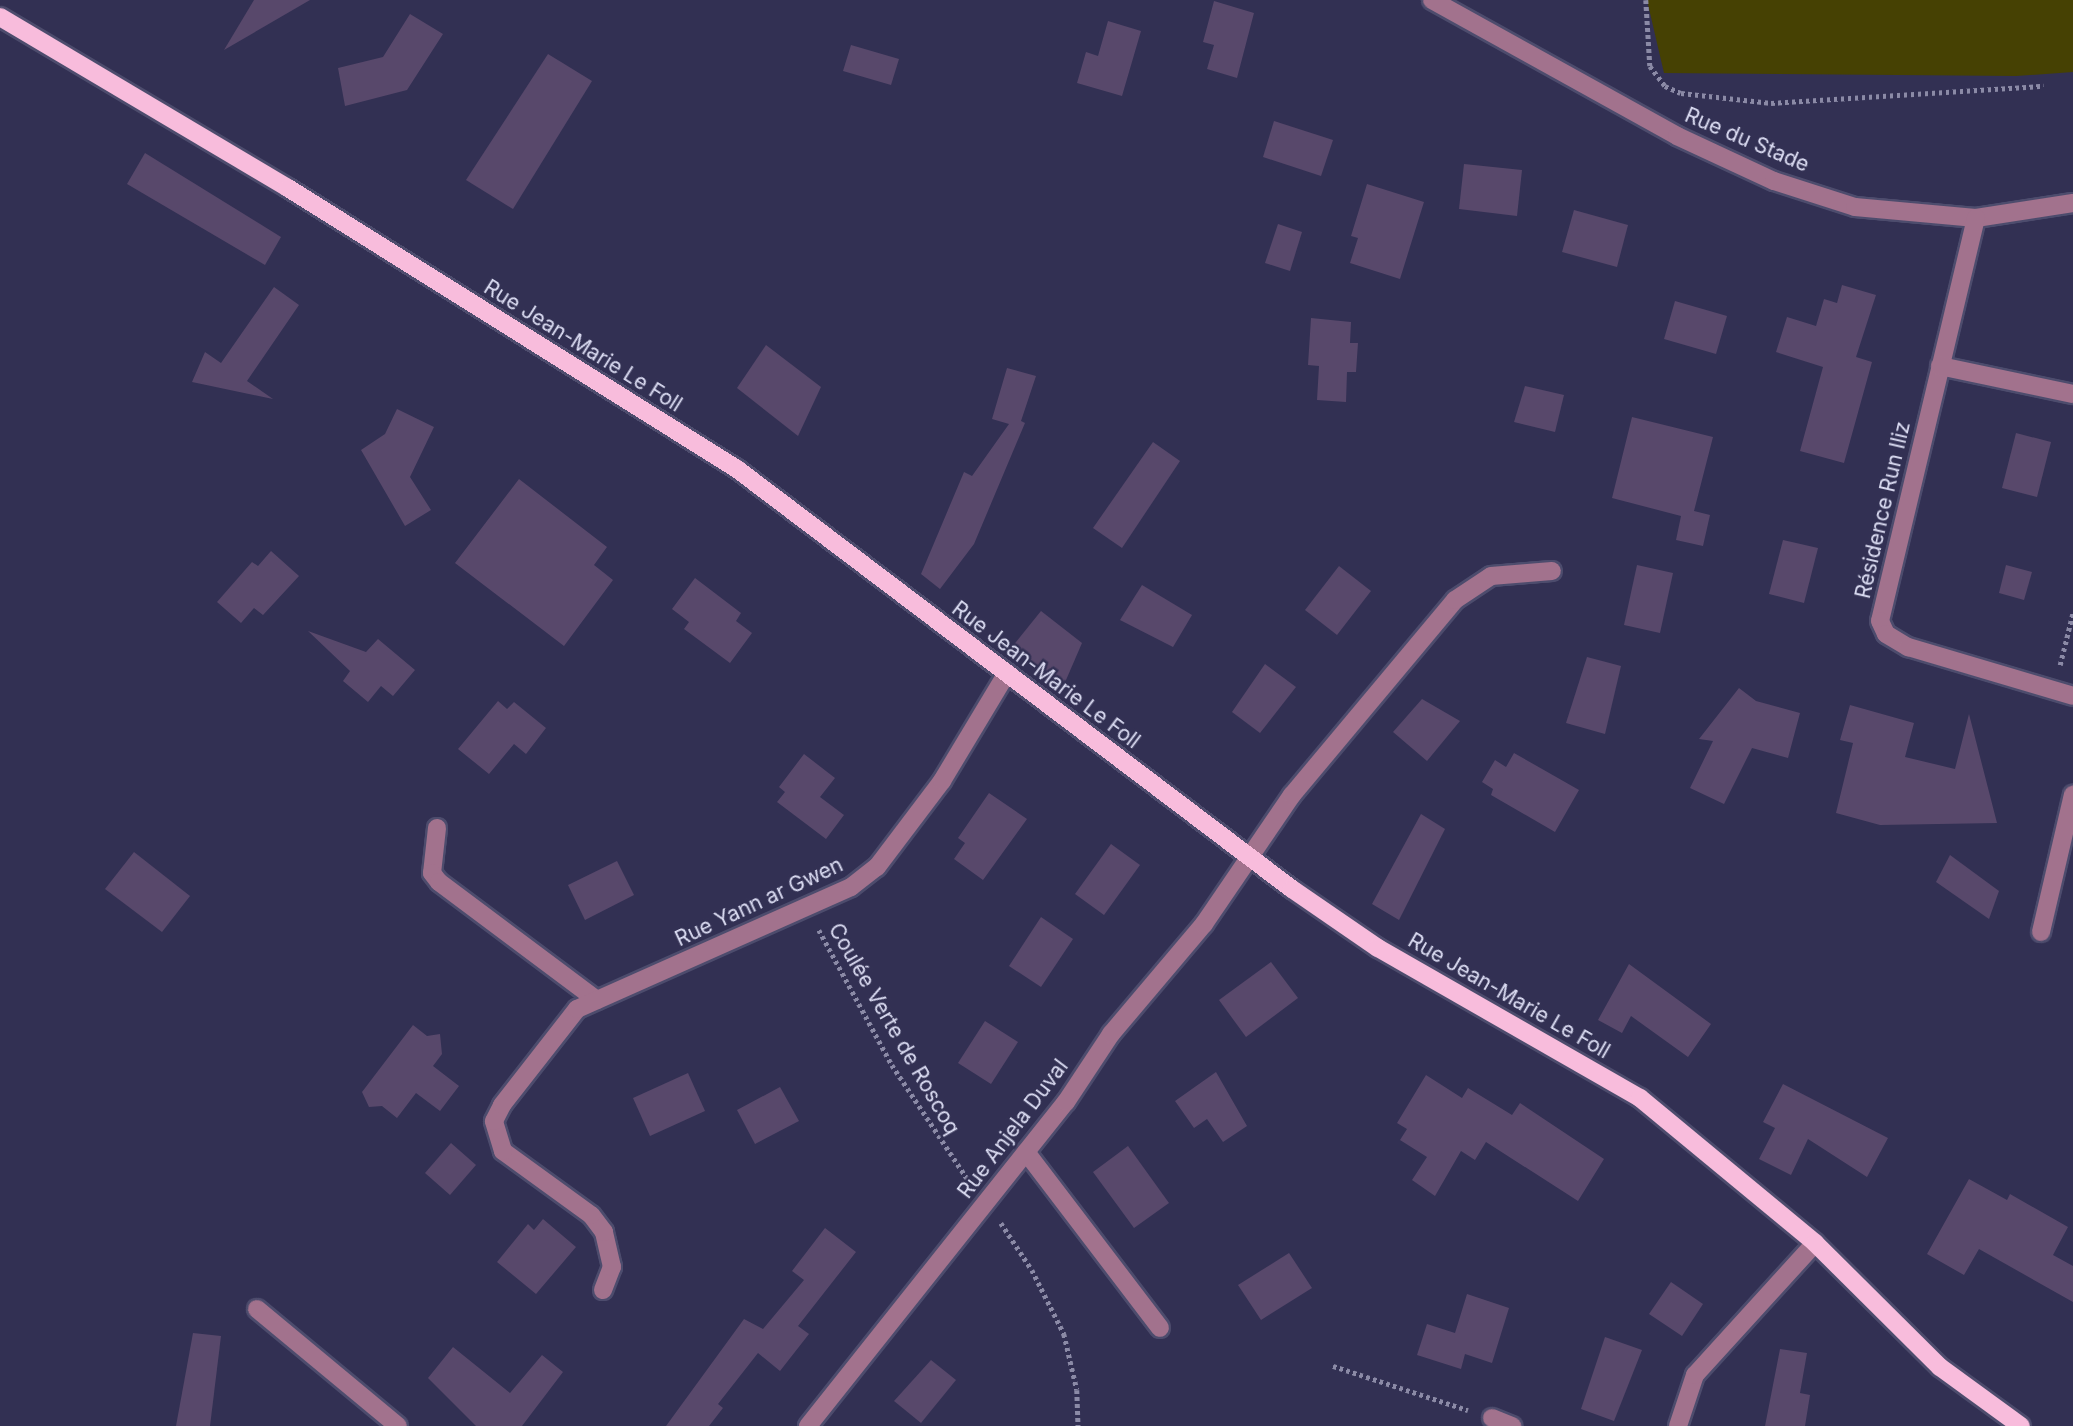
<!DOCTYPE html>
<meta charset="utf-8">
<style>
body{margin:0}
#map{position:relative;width:2073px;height:1426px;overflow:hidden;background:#323053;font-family:Inter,sans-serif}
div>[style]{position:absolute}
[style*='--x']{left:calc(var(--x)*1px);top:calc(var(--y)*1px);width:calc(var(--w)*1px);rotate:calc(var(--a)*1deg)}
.green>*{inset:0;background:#464103}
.building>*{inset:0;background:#58486b}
.path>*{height:4.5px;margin-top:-2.25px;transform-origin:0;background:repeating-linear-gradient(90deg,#8b8aa6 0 3.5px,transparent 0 7px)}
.roads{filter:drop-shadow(2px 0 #4d4c6d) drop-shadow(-2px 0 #4d4c6d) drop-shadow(0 2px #4d4c6d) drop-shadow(0 -2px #4d4c6d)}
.minor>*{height:18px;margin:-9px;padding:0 9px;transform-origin:9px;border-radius:9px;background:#a2728d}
.major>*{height:18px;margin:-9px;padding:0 9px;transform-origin:9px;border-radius:9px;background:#f8bcdc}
span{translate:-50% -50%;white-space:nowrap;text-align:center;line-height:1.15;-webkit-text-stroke:5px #323053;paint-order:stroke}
.street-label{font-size:21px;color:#dddef4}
</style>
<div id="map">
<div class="green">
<div style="clip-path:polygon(1647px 0,2073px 0,2073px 72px,2016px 76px,1664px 73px)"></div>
</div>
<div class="building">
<div style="clip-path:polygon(254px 0,310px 0,224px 50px)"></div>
<div style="clip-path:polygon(1214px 1px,1254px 13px,1237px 78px,1207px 69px,1214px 45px,1203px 42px)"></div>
<div style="clip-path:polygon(410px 14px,443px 34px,407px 90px,345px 106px,338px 68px,383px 57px)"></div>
<div style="clip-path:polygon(1108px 21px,1141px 31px,1122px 96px,1077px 83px,1086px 52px,1098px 56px)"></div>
<div style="clip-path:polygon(851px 45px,899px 59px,891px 85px,843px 71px)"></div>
<div style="clip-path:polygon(548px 54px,592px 81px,513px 209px,466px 180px)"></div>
<div style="clip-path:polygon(1274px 121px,1333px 140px,1321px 176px,1263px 157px)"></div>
<div style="clip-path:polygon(145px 153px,281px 237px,265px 265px,127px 184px)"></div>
<div style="clip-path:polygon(1464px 164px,1522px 170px,1517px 216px,1459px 209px)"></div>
<div style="clip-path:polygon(1367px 184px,1424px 202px,1400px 279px,1350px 263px,1358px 238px,1351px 236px)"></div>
<div style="clip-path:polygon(1574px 210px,1628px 225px,1617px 267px,1562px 252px)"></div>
<div style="clip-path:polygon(1278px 224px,1302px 232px,1290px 271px,1265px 263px)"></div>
<div style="clip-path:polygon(1842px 285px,1876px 295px,1856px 357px,1872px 362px,1844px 463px,1800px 451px,1823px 367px,1776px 352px,1787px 317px,1816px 326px,1824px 299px,1837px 303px)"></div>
<div style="clip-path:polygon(274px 287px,299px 305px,247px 381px,273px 399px,192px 382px,205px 352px,221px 363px)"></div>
<div style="clip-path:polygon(1675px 301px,1727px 316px,1716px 354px,1664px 339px)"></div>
<div style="clip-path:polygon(1311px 318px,1351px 322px,1350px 343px,1358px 343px,1356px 372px,1347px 372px,1346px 402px,1317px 400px,1319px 366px,1308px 365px)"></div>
<div style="clip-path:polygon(766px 345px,821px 387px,798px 436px,737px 388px)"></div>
<div style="clip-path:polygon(1007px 368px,1036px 376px,1021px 421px,1025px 423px,974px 544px,940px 589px,921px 574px,964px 472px,972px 476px,1009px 424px,992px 419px)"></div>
<div style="clip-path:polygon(1525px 386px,1564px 395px,1555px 432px,1514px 422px)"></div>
<div style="clip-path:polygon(397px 409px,434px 427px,410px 477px,431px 510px,405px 526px,361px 450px,385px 434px)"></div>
<div style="clip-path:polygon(1632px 417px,1713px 437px,1694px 511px,1710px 515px,1703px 546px,1676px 540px,1681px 516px,1612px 498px)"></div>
<div style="clip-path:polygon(2016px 433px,2051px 442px,2037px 497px,2002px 488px)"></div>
<div style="clip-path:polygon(1153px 442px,1180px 461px,1122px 548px,1093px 528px)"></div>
<div style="clip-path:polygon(519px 479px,607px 547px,594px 565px,613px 580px,564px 646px,455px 563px)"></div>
<div style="clip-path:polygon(1783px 540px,1818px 548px,1804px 603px,1769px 594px)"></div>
<div style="clip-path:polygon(271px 551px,299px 576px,263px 615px,254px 608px,241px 623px,217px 602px,252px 562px,258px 566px)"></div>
<div style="clip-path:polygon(1637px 565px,1673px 573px,1660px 633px,1624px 625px)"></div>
<div style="clip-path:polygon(2006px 565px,2032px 572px,2024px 600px,1999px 593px)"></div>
<div style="clip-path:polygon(1339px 566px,1371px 591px,1337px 635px,1305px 610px)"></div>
<div style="clip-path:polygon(695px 578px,741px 613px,736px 621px,752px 633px,730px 663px,684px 629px,689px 622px,672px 609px)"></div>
<div style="clip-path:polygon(1142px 585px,1192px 615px,1173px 647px,1120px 620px)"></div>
<div style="clip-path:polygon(1041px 611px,1082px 643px,1063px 687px,1012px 647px)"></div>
<div style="clip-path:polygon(308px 631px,366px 652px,378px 639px,415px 670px,393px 696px,381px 686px,368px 702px,343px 681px,350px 671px)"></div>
<div style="clip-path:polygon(1587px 657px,1621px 666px,1605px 734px,1566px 723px)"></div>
<div style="clip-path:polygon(1265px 664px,1296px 687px,1260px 733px,1232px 712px)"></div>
<div style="clip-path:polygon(1739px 688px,1756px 701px,1800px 713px,1788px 758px,1752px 748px,1724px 804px,1690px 788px,1713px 741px,1699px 739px)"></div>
<div style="clip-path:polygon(1422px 699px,1460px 721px,1427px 761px,1393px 732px)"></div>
<div style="clip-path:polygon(498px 701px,507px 709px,514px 702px,546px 728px,526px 754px,514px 744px,489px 774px,458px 749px)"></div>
<div style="clip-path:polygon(1850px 705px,1914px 723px,1905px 757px,1955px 769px,1969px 714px,1997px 823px,1880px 825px,1836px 813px,1853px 743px,1840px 740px)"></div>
<div style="clip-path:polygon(1514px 753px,1579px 790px,1555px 832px,1491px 795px,1493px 789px,1482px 782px,1495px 760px,1506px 767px)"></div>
<div style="clip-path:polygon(804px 754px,835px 778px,820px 797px,844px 815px,826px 839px,777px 802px,785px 792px,779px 787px)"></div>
<div style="clip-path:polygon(989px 793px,1027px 819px,983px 880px,954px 859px,965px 843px,958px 838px)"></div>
<div style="clip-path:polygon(1421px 814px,1445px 829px,1399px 920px,1372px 904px)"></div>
<div style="clip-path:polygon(1111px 844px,1140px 865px,1104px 915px,1075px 894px)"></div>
<div style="clip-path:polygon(134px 852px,190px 896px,162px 932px,105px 889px)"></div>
<div style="clip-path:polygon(1950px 855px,1999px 891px,1989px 919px,1936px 882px)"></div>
<div style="clip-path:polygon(617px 861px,634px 895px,585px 920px,568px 885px)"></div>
<div style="clip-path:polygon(1041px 917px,1073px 939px,1041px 987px,1009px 966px)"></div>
<div style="clip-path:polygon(1271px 962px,1298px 998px,1246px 1037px,1219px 1000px)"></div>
<div style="clip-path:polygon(1629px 964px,1711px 1024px,1688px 1057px,1631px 1016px,1622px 1033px,1598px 1020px)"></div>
<div style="clip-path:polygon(985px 1021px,1018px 1042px,991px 1084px,958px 1063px)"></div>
<div style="clip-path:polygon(413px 1025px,427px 1036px,440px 1034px,442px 1054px,433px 1066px,459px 1086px,440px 1111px,416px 1093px,397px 1118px,382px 1106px,369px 1107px,362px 1092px)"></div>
<div style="clip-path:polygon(1216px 1072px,1247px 1126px,1223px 1142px,1207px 1119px,1194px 1128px,1175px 1101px)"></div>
<div style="clip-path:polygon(688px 1073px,705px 1111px,650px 1136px,633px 1098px)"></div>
<div style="clip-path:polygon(1426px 1075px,1462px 1098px,1468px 1088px,1512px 1115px,1520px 1103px,1604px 1159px,1578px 1201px,1486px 1142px,1475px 1160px,1461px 1151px,1435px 1196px,1412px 1180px,1427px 1157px,1400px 1140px,1407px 1129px,1397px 1123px)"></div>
<div style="clip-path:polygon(1783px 1084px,1888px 1138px,1867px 1177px,1808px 1139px,1791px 1175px,1759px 1159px,1775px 1128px,1763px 1122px)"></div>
<div style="clip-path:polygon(780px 1087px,799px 1121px,755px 1144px,737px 1110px)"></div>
<div style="clip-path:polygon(451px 1143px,476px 1165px,450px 1195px,425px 1173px)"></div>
<div style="clip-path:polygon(1128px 1146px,1169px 1203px,1134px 1228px,1093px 1172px)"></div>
<div style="clip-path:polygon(1969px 1179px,2007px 1200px,2010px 1194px,2068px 1227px,2053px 1255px,2073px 1266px,2073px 1302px,1979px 1249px,1964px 1275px,1927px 1254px)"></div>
<div style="clip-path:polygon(543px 1219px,576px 1247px,536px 1294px,497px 1262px,528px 1224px,534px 1230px)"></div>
<div style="clip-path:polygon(825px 1228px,856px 1252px,798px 1326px,809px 1334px,780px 1371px,758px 1353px,718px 1404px,723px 1408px,709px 1426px,666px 1426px,744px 1319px,763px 1329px,804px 1280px,792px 1271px)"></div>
<div style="clip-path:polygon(1289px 1253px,1312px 1288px,1261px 1320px,1238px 1285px)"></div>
<div style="clip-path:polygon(1671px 1282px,1703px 1304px,1682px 1336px,1649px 1314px)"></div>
<div style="clip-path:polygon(1467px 1294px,1509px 1308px,1492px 1363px,1465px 1354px,1461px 1369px,1417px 1355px,1427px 1324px,1455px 1333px)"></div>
<div style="clip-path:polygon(193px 1333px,221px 1336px,210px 1426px,176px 1426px)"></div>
<div style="clip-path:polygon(1605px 1337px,1642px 1350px,1614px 1421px,1581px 1409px)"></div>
<div style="clip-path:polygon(453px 1347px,510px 1393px,542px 1355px,563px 1372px,522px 1426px,476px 1426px,428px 1378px)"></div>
<div style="clip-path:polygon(1780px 1349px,1807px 1353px,1800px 1393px,1810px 1395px,1805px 1426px,1765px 1426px)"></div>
<div style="clip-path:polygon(931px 1360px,956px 1380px,921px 1423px,894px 1401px)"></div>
</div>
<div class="path">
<div style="--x:1646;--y:0;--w:66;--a:86.5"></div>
<div style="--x:1650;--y:66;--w:25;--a:53"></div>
<div style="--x:1665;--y:86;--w:17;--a:24"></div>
<div style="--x:1681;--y:93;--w:91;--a:6.3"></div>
<div style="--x:1771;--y:103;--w:273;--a:-3.6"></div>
<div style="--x:2060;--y:665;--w:55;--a:-76.2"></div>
<div style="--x:819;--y:930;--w:153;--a:61.6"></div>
<div style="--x:892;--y:1065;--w:141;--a:56.5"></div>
<div style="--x:1001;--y:1223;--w:56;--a:56.6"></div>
<div style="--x:1032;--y:1270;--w:72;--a:63.4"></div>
<div style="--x:1064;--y:1334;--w:57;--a:76.9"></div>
<div style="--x:1077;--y:1390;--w:36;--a:88"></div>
<div style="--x:1333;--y:1366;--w:142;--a:18.1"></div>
</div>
<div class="roads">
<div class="minor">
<div style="--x:1432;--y:0;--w:280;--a:29"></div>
<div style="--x:1677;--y:136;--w:107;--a:24.9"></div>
<div style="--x:1774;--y:181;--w:85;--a:17.8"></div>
<div style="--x:1855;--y:207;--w:121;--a:5.2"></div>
<div style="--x:1976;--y:218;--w:98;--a:-8.8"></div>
<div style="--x:1976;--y:218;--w:414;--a:103.4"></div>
<div style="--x:1880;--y:621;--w:14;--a:65"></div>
<div style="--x:1886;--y:634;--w:26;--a:31"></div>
<div style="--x:1908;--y:647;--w:172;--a:16.5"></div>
<div style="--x:1940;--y:366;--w:136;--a:11.9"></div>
<div style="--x:437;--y:828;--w:45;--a:96.3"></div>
<div style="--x:432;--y:873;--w:11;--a:52"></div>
<div style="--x:439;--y:882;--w:197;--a:36.8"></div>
<div style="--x:2041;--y:932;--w:141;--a:-76.9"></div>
<div style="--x:1026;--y:1152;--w:221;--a:52.7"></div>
<div style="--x:603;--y:1290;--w:25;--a:-69"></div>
<div style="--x:612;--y:1267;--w:36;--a:-103"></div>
<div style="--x:604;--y:1232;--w:21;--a:-127"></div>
<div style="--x:591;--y:1215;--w:109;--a:-144"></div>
<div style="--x:503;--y:1151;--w:31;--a:-107"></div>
<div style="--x:494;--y:1121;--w:18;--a:-63"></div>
<div style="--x:502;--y:1105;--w:122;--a:-52"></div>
<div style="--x:577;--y:1009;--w:300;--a:-24"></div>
<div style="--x:851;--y:887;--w:33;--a:-38"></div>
<div style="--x:877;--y:867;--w:108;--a:-52.9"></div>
<div style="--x:942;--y:781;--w:126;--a:-59"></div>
<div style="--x:257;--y:1309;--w:183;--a:39.7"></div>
<div style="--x:1492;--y:1418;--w:22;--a:22"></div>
<div style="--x:808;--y:1426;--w:414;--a:-51.5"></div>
<div style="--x:1066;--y:1102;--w:82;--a:-56.5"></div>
<div style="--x:1111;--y:1034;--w:144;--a:-49.8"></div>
<div style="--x:1204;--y:924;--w:156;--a:-55.7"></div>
<div style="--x:1292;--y:795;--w:254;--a:-50.1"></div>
<div style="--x:1455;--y:600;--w:43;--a:-33.7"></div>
<div style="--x:1491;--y:576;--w:61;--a:-4.7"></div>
<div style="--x:1678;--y:1426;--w:54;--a:-71.6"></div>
<div style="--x:1695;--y:1375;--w:178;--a:-47.7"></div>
</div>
<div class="major">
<div style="--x:0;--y:17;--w:335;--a:30.7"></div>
<div style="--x:288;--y:188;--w:530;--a:32.04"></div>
<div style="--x:737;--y:469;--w:696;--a:37.12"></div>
<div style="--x:1292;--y:889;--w:104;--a:34.5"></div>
<div style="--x:1378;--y:948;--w:302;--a:29.8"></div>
<div style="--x:1640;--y:1098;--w:227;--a:39.6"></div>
<div style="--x:1815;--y:1243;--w:176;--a:44.8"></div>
<div style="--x:1940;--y:1367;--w:100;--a:36.1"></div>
</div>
</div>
<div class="street-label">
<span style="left:1747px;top:140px;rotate:23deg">Rue du Stade</span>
<span style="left:583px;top:346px;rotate:32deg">Rue Jean-Marie Le Foll</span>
<span style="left:1883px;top:510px;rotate:-77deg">Résidence Run Iliz</span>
<span style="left:1046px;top:675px;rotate:37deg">Rue Jean-Marie Le Foll</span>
<span style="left:759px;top:902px;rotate:-25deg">Rue Yann ar Gwen</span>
<span style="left:1509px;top:996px;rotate:30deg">Rue Jean-Marie Le Foll</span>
<span style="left:894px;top:1029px;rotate:60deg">Coulée Verte de Roscoq</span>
<span style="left:1013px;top:1129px;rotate:-53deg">Rue Anjela Duval</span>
</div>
</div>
